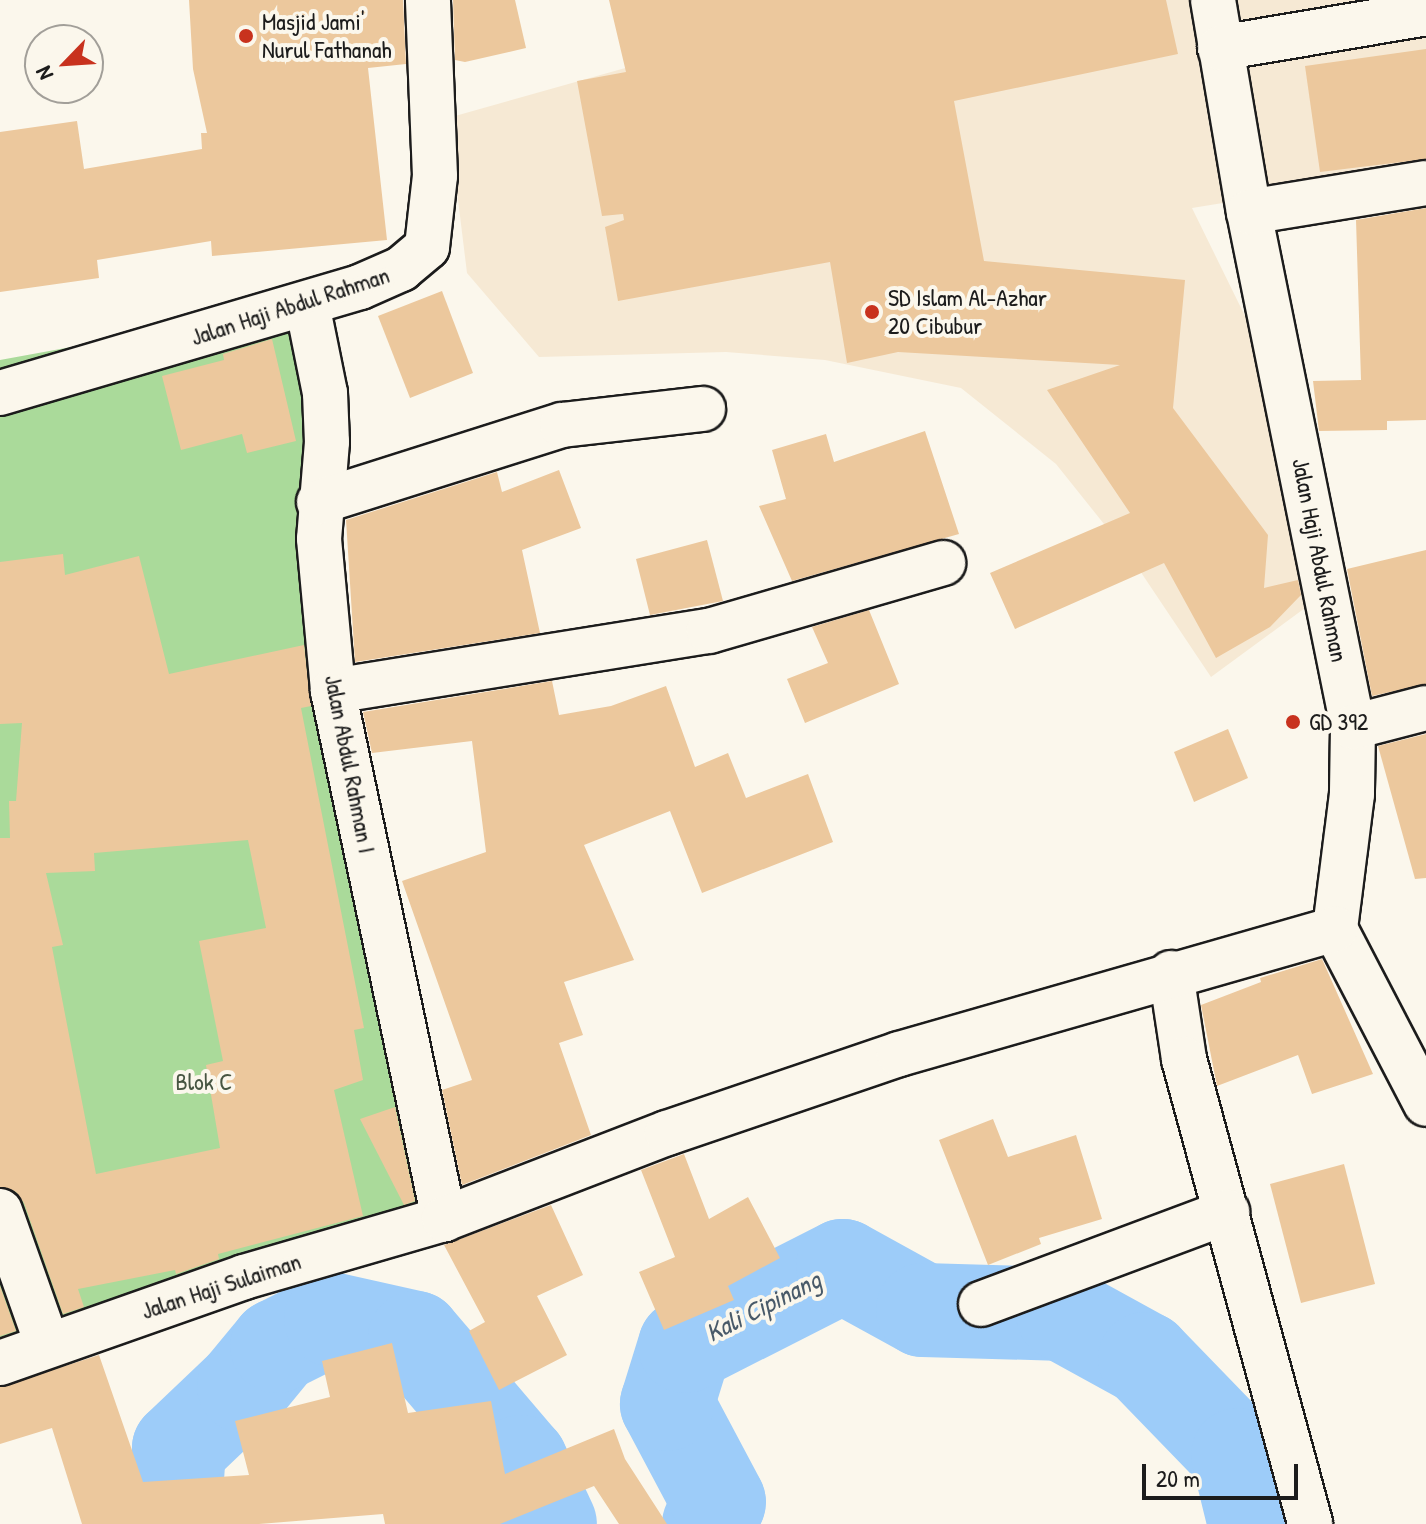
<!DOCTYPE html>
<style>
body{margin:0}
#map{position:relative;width:1426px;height:1524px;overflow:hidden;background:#fbf7ec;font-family:"Patrick Hand",sans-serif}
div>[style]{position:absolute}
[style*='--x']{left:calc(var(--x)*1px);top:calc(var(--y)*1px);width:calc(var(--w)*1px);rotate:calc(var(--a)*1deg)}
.built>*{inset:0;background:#f6e9d4}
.green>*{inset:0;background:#aada9a}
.river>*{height:94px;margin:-47px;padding:0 47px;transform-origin:47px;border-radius:47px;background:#9dccf9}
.building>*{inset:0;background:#ecc89d}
.roads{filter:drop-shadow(2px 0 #1c1c1c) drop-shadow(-2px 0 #1c1c1c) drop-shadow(0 2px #1c1c1c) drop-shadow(0 -2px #1c1c1c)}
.minor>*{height:44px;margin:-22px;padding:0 22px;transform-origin:22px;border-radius:22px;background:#fbf7ec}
.dots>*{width:22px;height:22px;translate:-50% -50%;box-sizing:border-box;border:4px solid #fbf7ec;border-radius:50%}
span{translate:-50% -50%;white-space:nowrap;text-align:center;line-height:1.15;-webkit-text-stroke:8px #fbf7ec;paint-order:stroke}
.poi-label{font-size:24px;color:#1c1c1c}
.left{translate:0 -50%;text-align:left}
.street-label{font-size:24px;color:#1c1c1c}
.park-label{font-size:24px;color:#475542}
.water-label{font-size:26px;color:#495a69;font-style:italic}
.north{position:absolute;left:24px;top:24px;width:80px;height:80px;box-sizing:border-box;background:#fbf7ec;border:2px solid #a29f99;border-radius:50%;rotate:245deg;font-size:22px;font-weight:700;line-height:32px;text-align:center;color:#1c1c1c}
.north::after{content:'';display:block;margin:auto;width:28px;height:36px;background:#c8321e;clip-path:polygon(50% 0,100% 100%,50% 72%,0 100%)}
.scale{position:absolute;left:1142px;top:1464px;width:156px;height:36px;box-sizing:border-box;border:4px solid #1c1c1c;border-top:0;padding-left:10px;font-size:24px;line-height:28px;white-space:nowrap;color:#1c1c1c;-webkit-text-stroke:6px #fbf7ec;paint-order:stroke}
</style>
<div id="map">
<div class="built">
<div style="clip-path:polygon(728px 0,1426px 0,1426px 170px,1192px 208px,1269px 365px,1294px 484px,1305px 608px,1211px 677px,1132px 559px,1056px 464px,961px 388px,825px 360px,726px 352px,539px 357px,467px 273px,448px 118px,739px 36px)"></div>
</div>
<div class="green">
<div style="clip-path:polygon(307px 304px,333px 691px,444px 1219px,0 1367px,0 360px)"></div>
</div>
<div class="river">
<div style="--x:174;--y:1524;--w:76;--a:-86.2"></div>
<div style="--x:179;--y:1448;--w:90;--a:-43.6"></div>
<div style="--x:244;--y:1386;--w:52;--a:-50.5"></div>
<div style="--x:277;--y:1346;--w:60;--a:-26.6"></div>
<div style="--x:331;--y:1319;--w:86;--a:12.7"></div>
<div style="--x:415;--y:1338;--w:163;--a:49.5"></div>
<div style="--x:521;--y:1462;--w:68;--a:64.9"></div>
<div style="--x:709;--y:1524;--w:24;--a:-66"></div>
<div style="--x:719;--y:1502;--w:111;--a:-118"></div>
<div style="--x:667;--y:1404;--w:61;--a:-72.8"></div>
<div style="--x:685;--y:1346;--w:177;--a:-26.9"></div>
<div style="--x:843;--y:1266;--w:91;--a:28.8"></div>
<div style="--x:923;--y:1310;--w:140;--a:1.6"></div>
<div style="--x:1063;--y:1314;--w:94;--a:28.8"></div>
<div style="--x:1145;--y:1359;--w:134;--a:45.9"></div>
<div style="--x:1238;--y:1455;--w:71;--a:76.2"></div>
</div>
<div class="building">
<div style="clip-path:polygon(189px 0,403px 0,406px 64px,368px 68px,387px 240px,212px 256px,211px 241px,97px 260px,99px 278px,0 292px,0 132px,77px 121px,84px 169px,202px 149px,201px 133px,207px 133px,193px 69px)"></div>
<div style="clip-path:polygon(453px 0,515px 0,526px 48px,465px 62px,455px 60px)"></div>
<div style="clip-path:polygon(609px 0,1166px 0,1178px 54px,954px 101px,984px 261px,1185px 280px,1173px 408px,1268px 535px,1264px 588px,1298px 580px,1301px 595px,1270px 627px,1216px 658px,1164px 563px,1015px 629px,990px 573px,1130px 513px,1047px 390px,1120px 365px,898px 352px,847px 363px,830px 262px,618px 301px,605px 227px,624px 220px,623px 214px,602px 216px,577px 81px,626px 72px)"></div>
<div style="clip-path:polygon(1426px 49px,1426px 159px,1320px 172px,1305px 66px)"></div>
<div style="clip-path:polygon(1426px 208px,1426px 420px,1387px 421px,1387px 430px,1319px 431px,1313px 381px,1361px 380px,1356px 220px)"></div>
<div style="clip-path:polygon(442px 291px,473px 373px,410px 398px,378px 316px)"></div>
<div style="clip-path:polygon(272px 339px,296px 441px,247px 453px,242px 434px,181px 450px,162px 376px,224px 360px,223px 354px)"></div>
<div style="clip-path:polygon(925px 431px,959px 534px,792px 581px,759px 506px,786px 499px,772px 450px,826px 434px,834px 462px)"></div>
<div style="clip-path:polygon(559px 470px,581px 528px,522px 550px,540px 633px,355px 662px,346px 520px,497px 472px,502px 492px)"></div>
<div style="clip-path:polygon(707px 540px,723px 601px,650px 615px,636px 559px)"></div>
<div style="clip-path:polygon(1426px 550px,1426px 684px,1372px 696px,1347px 569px)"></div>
<div style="clip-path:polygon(evenodd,63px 554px,65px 575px,139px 556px,169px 674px,304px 645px,311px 706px,301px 708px,364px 1028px,354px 1030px,363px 1080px,334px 1090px,363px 1216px,218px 1254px,219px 1259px,176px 1274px,175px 1270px,78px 1289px,84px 1307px,63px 1314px,24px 1203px,16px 1192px,0 1187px,0 838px,10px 838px,9px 801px,16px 801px,22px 723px,0 724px,0 562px,63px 554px,248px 840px,266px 928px,199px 941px,223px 1061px,206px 1065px,220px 1148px,96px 1174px,52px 947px,63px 945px,46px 873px,95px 871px,94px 853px,248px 840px)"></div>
<div style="clip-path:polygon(869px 610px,899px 684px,805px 723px,787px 679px,828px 663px,812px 627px)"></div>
<div style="clip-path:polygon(552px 681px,559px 715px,611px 706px,666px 686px,695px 767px,728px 753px,746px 798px,808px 774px,833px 842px,702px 893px,670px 811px,584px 845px,634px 960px,564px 982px,583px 1035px,559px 1043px,591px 1135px,462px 1185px,442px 1090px,472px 1080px,402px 881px,486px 852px,472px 741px,372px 753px,363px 712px)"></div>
<div style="clip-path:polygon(1228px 729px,1248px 778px,1194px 802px,1174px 752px)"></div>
<div style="clip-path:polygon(1426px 734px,1426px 878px,1415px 879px,1378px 746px)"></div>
<div style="clip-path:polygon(1322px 959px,1373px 1074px,1312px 1094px,1298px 1055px,1217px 1086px,1201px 1005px,1261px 982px,1260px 978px)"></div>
<div style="clip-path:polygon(395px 1107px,415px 1201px,404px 1205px,360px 1119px)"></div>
<div style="clip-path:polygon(993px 1119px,1008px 1157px,1076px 1135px,1102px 1219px,1039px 1238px,1041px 1244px,988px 1265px,939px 1140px)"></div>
<div style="clip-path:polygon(684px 1154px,709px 1219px,748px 1197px,780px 1258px,728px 1286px,734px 1300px,664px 1330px,639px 1272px,675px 1257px,641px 1170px)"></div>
<div style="clip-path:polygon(1344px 1164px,1375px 1284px,1301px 1303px,1270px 1184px)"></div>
<div style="clip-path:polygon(551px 1205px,583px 1275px,537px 1296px,567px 1355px,499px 1390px,469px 1331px,485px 1322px,444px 1245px)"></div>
<div style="clip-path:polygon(0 1286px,16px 1331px,0 1336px)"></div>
<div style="clip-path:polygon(392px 1343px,408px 1413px,491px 1401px,505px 1474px,614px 1429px,625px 1459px,667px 1524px,619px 1524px,594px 1486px,500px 1524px,385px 1524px,383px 1514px,259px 1524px,82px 1524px,52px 1428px,0 1444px,0 1387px,99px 1355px,143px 1482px,249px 1475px,235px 1421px,330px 1397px,322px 1361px)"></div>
</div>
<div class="roads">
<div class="minor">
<div style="--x:1213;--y:0;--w:215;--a:80.4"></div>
<div style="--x:1249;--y:212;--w:525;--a:78.58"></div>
<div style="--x:1353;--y:727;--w:67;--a:90.9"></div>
<div style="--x:1352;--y:794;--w:136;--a:97.2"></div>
<div style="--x:1335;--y:929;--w:197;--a:62.5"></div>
<div style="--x:1220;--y:48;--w:209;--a:-9.6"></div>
<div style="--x:1249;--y:212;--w:179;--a:-9.3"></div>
<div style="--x:307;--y:304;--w:91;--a:78.6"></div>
<div style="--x:325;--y:393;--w:49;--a:87.7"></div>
<div style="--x:327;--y:442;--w:97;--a:94.7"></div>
<div style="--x:319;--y:539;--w:153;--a:84.7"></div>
<div style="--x:333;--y:691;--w:540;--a:78.13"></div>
<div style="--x:0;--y:393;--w:375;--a:-16.4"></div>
<div style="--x:360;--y:287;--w:45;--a:-23.7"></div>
<div style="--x:401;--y:269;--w:34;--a:-40"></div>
<div style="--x:427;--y:247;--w:71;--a:-83.6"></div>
<div style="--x:435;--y:176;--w:176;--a:-92.3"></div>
<div style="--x:319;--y:502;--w:255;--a:-17.6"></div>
<div style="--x:562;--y:425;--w:142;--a:-6.5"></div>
<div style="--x:333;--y:691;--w:381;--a:-9.1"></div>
<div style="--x:709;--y:631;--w:244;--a:-16.2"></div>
<div style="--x:1353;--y:727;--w:75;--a:-14.6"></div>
<div style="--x:1171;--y:973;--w:87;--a:81.4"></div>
<div style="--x:1184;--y:1059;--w:482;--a:74.8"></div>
<div style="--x:0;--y:1211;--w:141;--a:70.5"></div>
<div style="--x:981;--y:1304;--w:263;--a:-20.5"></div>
<div style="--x:0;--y:1363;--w:259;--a:-19.4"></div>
<div style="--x:244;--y:1277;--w:208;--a:-16.2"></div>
<div style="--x:444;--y:1219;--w:239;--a:-21.1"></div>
<div style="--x:667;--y:1133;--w:245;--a:-18.8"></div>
<div style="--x:899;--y:1054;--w:454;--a:-16"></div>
</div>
</div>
<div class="dots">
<div style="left:246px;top:36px;background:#c8321e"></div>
<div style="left:872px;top:312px;background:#c8321e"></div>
<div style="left:1293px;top:722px;background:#c8321e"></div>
</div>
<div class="poi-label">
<span class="left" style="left:262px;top:36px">Masjid Jami'<br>Nurul Fathanah</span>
<span class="left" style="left:888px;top:312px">SD Islam Al-Azhar<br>20 Cibubur</span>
<span class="left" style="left:1309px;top:722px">GD 392</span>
</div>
<div class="street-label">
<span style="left:290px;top:306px;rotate:-18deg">Jalan Haji Abdul Rahman</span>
<span style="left:1320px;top:560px;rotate:79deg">Jalan Haji Abdul Rahman</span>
<span style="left:350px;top:764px;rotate:79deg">Jalan Abdul Rahman I</span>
<span style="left:221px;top:1286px;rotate:-18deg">Jalan Haji Sulaiman</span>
</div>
<div class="park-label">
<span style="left:204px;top:1082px">Blok C</span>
</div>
<div class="water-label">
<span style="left:763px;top:1306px;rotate:-27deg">Kali Cipinang</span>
</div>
<div class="north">N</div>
<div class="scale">20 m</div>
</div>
